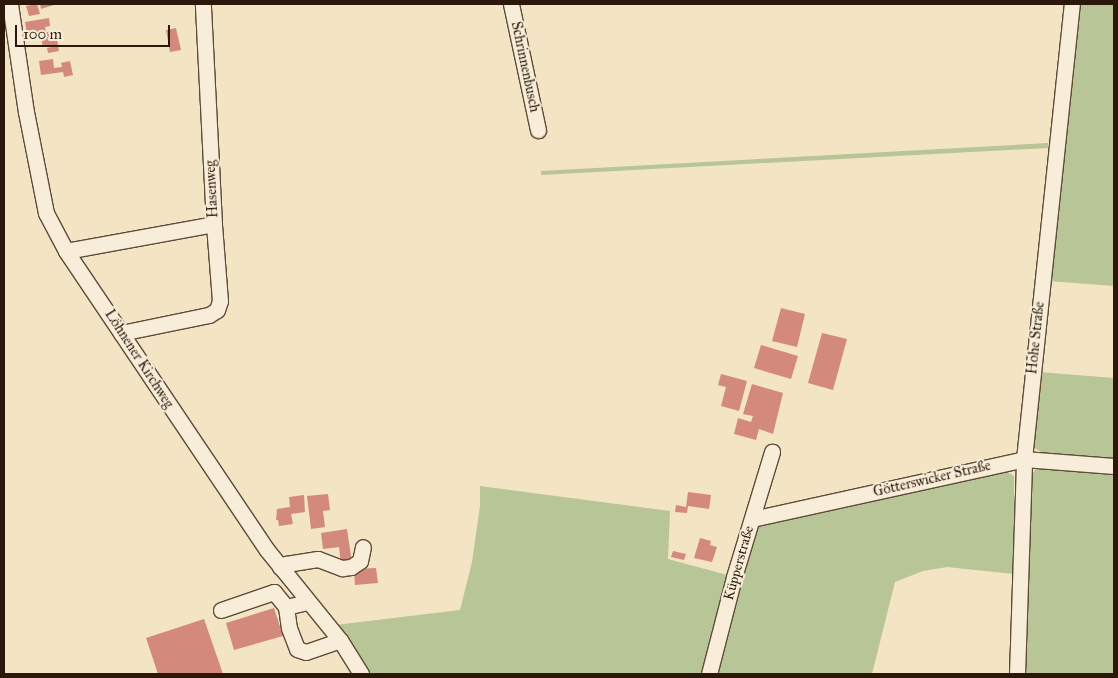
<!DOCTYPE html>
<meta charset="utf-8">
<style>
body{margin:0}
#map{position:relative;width:1118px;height:678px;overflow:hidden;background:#f3e4c3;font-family:"IM FELL Great Primer",serif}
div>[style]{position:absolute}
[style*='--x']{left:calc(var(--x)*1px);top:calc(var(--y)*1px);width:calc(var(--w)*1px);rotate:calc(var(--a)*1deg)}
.green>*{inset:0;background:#b8c596}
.building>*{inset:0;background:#d3897c}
.roads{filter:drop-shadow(1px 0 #5e4b39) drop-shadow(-1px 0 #5e4b39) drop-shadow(0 1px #5e4b39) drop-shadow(0 -1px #5e4b39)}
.minor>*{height:15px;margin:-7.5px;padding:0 7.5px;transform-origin:7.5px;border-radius:7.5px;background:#f7edd8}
span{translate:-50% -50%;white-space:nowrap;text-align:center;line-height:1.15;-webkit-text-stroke:4px #f7edd8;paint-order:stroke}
.street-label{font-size:14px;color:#2c180b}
.frame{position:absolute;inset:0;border:5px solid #2c180b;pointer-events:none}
.scale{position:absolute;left:15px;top:25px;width:155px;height:22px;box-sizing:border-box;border:2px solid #2c180b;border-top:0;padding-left:6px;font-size:15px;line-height:18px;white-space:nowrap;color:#2c180b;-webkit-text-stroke:4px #f7edd8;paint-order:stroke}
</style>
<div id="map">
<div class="green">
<div style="clip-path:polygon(1076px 4px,1114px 4px,1114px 286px,1048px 281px)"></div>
<div style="clip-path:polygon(1048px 143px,1048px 148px,541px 175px,541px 171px)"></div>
<div style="clip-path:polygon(1039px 372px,1114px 378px,1114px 460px,1045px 455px,1032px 446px)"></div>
<div style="clip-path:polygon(1038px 465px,1114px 471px,1114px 674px,1025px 674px,1031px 476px)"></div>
<div style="clip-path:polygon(1004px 470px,1014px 476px,1014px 574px,947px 567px,923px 571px,895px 582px,872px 674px,716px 674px,754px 530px,761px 522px)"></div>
<div style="clip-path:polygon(480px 486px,670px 511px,668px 559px,731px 576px,705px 674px,371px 674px,360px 656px,335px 625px,460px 610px,472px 562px,480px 506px)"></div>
</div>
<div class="building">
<div style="clip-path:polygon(37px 4px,40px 14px,29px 16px,26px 6px)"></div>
<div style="clip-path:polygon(40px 4px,57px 4px,41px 9px)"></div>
<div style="clip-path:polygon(49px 18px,50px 26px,45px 27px,46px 32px,56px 31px,58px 45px,43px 47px,40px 33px,27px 35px,25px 22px)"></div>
<div style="clip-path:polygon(176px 28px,181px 50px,170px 52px,166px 30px)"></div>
<div style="clip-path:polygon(58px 46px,59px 51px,48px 53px,47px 48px)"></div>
<div style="clip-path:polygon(53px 59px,54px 68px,62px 67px,61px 63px,70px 61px,73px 75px,64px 77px,63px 72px,41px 75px,39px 61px)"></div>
<div style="clip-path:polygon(781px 308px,805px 314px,797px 347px,772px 341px)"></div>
<div style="clip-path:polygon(822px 333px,847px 339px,833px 390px,808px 383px)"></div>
<div style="clip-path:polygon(761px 345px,798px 356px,791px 379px,754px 368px)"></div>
<div style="clip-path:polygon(721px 374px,747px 381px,739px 411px,721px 406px,726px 387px,718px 385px)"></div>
<div style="clip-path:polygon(752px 384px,783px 393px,773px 434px,759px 429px,756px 440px,734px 434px,738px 418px,751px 422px,753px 416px,743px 414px)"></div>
<div style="clip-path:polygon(688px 492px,711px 495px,709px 509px,688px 506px,687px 513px,675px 512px,676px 505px,686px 507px)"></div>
<div style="clip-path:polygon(328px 494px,330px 510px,323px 511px,325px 527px,311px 529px,307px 496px)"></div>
<div style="clip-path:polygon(304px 495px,305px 512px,291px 514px,293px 524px,279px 526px,278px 520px,276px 520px,277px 509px,290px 507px,289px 497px)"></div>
<div style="clip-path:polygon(347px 529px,352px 563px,341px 564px,339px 547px,323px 549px,321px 533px)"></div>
<div style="clip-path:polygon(700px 538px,711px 541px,710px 545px,717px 547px,712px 562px,694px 558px)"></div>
<div style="clip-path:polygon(673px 551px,686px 554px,684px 560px,671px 557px)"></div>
<div style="clip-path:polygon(376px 568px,378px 583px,355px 585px,354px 569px)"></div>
<div style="clip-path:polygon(274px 608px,283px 636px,234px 650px,226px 623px)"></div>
<div style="clip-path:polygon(204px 619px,223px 674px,158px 674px,146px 638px)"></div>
</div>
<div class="roads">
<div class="minor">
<div style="--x:10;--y:4;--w:109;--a:81.6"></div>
<div style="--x:26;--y:112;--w:103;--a:78.8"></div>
<div style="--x:46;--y:213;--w:43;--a:62.2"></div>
<div style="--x:66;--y:251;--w:360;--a:56.1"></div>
<div style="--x:267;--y:550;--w:116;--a:51"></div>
<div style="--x:340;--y:640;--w:40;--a:58"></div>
<div style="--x:511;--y:4;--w:129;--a:77.9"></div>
<div style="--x:66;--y:251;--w:150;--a:-10.3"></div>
<div style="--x:214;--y:224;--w:220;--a:-92.9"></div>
<div style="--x:121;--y:333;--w:90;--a:-11.6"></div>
<div style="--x:209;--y:315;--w:9;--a:-32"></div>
<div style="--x:217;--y:310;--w:9;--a:-72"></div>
<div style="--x:220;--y:301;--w:77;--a:-94.5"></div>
<div style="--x:752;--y:519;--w:279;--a:-12.4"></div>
<div style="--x:1024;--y:459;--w:90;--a:4.4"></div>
<div style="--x:280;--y:567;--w:7;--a:-27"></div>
<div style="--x:286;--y:564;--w:32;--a:-9"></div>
<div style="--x:318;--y:559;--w:26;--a:21"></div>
<div style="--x:342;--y:568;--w:9;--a:-6"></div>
<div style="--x:351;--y:567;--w:11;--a:-34"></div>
<div style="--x:360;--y:561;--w:14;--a:-78"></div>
<div style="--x:286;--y:607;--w:21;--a:82"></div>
<div style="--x:289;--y:628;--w:22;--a:69"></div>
<div style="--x:297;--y:649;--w:9;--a:18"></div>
<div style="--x:306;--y:652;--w:36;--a:-19"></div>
<div style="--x:221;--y:610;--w:56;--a:-18.8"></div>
<div style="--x:274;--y:592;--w:19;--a:51"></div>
<div style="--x:286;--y:607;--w:22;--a:-13"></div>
<div style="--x:709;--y:674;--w:100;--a:-75.5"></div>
<div style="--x:734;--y:577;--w:131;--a:-73.1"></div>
<div style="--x:1017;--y:674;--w:215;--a:-88.1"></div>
<div style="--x:1024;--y:459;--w:458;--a:-84"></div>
</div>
</div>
<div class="street-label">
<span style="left:525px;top:67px;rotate:78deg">Schrinnenbusch</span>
<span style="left:212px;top:189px;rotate:-93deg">Hasenweg</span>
<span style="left:1036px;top:338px;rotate:-84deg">Hohe Straße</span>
<span style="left:139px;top:359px;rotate:57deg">Löhnener Kirchweg</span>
<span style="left:932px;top:479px;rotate:-13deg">Götterswicker Straße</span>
<span style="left:739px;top:563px;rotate:-74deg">Küpperstraße</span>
</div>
<div class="frame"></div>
<div class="scale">100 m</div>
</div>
